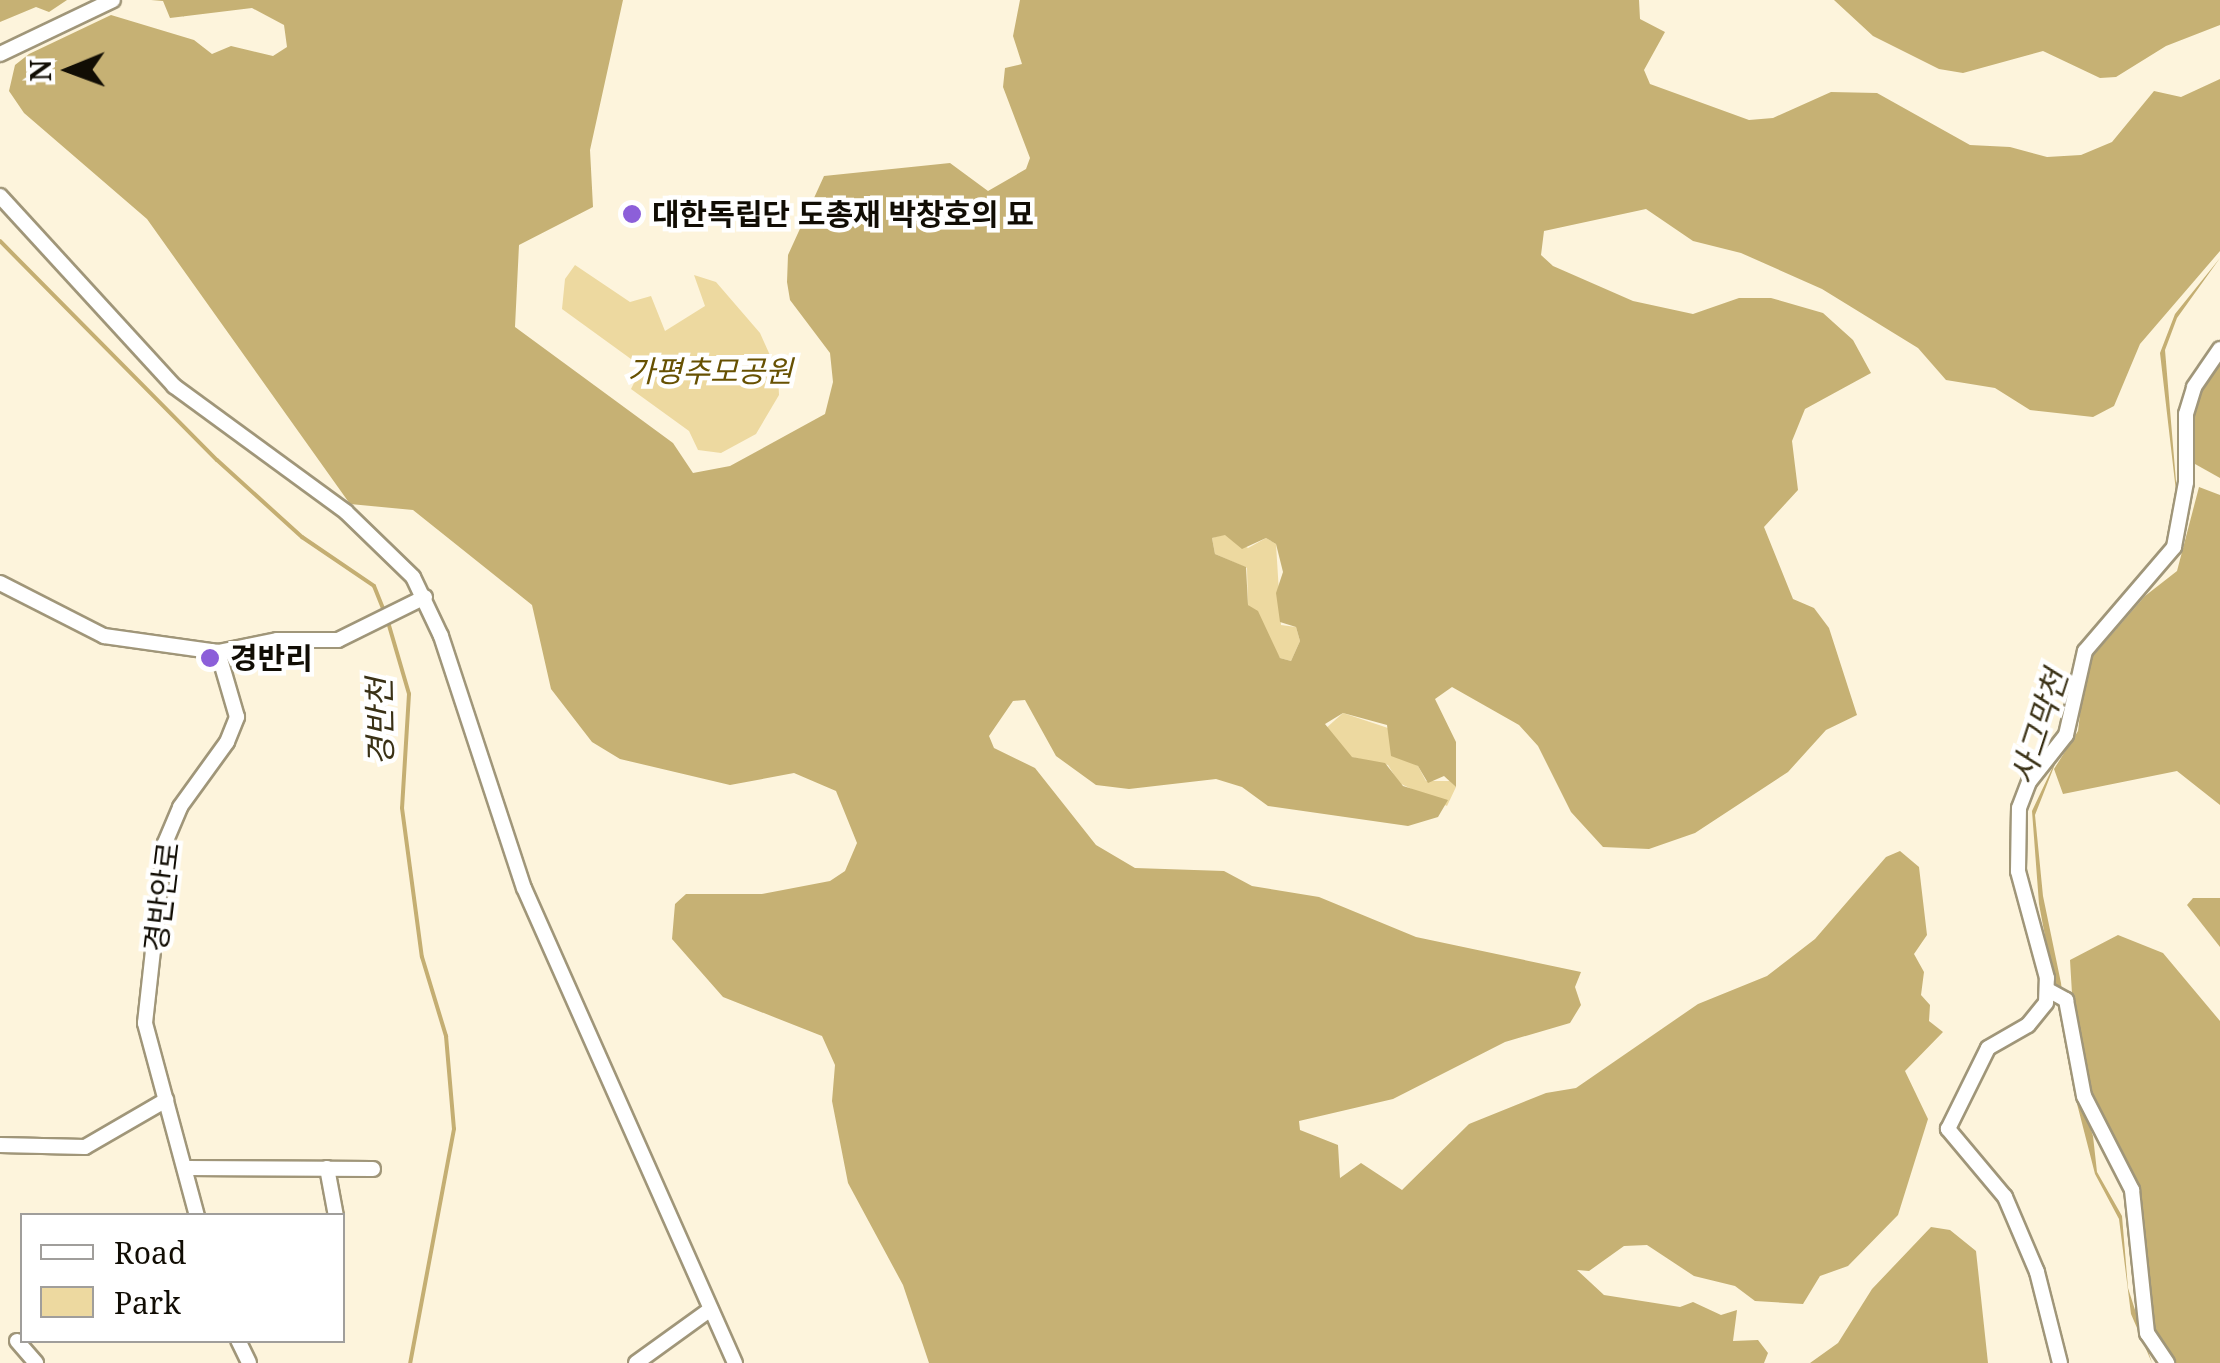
<!DOCTYPE html>
<meta charset="utf-8">
<style>
body{margin:0}
#map{position:relative;width:2220px;height:1363px;overflow:hidden;background:#fdf4dc;font-family:"Noto Serif","Noto Sans KR",serif}
div>[style]{position:absolute}
[style*='--x']{left:calc(var(--x)*1px);top:calc(var(--y)*1px);width:calc(var(--w)*1px);rotate:calc(var(--a)*1deg)}
.green>*{inset:0;background:#edd9a0}
.forest>*{inset:0;background:#c6b174}
.water>*{inset:0;background:#c4ae72}
.stream>*{height:4px;margin:-2px;padding:0 2px;transform-origin:2px;border-radius:2px;background:#c4ae72}
.roads{filter:drop-shadow(2px 0 #a09679) drop-shadow(-2px 0 #a09679) drop-shadow(0 2px #a09679) drop-shadow(0 -2px #a09679)}
.minor>*{height:14px;margin:-7px;padding:0 7px;transform-origin:7px;border-radius:7px;background:#fff}
.dots>*{width:28px;height:28px;translate:-50% -50%;box-sizing:border-box;border:5px solid #fff;border-radius:50%}
span{translate:-50% -50%;white-space:nowrap;text-align:center;line-height:1.15;-webkit-text-stroke:9px #fff;paint-order:stroke}
.poi-label{font-size:30px;color:#110d04;font-weight:700}
.left{translate:0 -50%;text-align:left}
.park-label{font-size:30px;color:#675102;font-style:italic}
.street-label{font-size:30px;color:#110d04}
.water-label{font-size:32px;color:#3a3115;font-style:italic}
.legend{position:absolute;left:20px;top:1213px;width:325px;height:130px;box-sizing:border-box;background:#fff;border:2px solid #a09e9b;margin:0;padding:12px 18px;list-style:none;font-size:30px;color:#110d04}
.legend li{display:flex;align-items:center;gap:20px;height:50px}
.legend b{width:50px;border:2px solid #a09e9b}
.north{position:absolute;left:20px;top:20px;width:100px;height:100px;-webkit-text-stroke:8px #fff;paint-order:stroke;rotate:269deg;font-size:28px;font-weight:700;line-height:40px;text-align:center;color:#110d04}
.north::after{content:'';display:block;margin:auto;width:35px;height:45px;background:#110d04;clip-path:polygon(50% 0,100% 100%,50% 72%,0 100%)}
</style>
<div id="map">
<div class="green">
<div style="clip-path:polygon(575px 265px,630px 302px,651px 296px,665px 331px,705px 306px,694px 275px,716px 282px,760px 333px,778px 373px,779px 395px,756px 434px,721px 453px,698px 450px,689px 431px,631px 389px,642px 367px,562px 309px,565px 279px)"></div>
<div style="clip-path:polygon(1225px 534px,1248px 548px,1266px 538px,1276px 544px,1281px 625px,1296px 627px,1300px 641px,1291px 661px,1280px 658px,1248px 605px,1247px 568px,1215px 554px,1212px 538px)"></div>
<div style="clip-path:polygon(1343px 713px,1391px 729px,1392px 752px,1418px 766px,1426px 781px,1450px 781px,1456px 787px,1447px 806px,1399px 783px,1388px 765px,1351px 757px,1325px 729px)"></div>
</div>
<div class="forest">
<div style="clip-path:polygon(0 0,67px 0,49px 12px,36px 7px,0 22px)"></div>
<div style="clip-path:polygon(evenodd,151px 0,623px 0,590px 150px,593px 207px,519px 245px,515px 327px,673px 443px,693px 473px,730px 466px,825px 414px,833px 382px,830px 353px,790px 300px,787px 282px,788px 255px,824px 176px,950px 163px,988px 191px,1026px 169px,1030px 158px,1003px 87px,1005px 68px,1022px 64px,1013px 36px,1020px 0,1639px 0,1640px 19px,1665px 32px,1644px 70px,1650px 84px,1749px 120px,1773px 118px,1831px 92px,1877px 93px,1970px 145px,2010px 147px,2047px 157px,2081px 155px,2112px 142px,2154px 91px,2181px 97px,2220px 79px,2220px 251px,2140px 344px,2114px 406px,2093px 417px,2030px 410px,1995px 388px,1946px 380px,1918px 348px,1822px 289px,1741px 253px,1693px 241px,1646px 209px,1544px 231px,1541px 255px,1553px 266px,1633px 301px,1693px 314px,1739px 298px,1771px 298px,1823px 313px,1853px 340px,1871px 373px,1805px 409px,1792px 441px,1798px 490px,1764px 527px,1793px 599px,1814px 608px,1829px 628px,1857px 715px,1826px 730px,1788px 772px,1695px 833px,1649px 849px,1603px 847px,1571px 812px,1538px 746px,1519px 725px,1452px 687px,1435px 699px,1456px 742px,1456px 787px,1444px 776px,1428px 783px,1418px 766px,1391px 756px,1387px 725px,1343px 713px,1325px 724px,1352px 757px,1385px 763px,1403px 786px,1448px 800px,1438px 817px,1408px 826px,1268px 806px,1242px 787px,1216px 779px,1129px 789px,1096px 785px,1056px 756px,1025px 700px,1013px 701px,989px 736px,994px 748px,1035px 768px,1096px 845px,1135px 868px,1224px 871px,1252px 886px,1319px 897px,1416px 937px,1581px 972px,1575px 987px,1581px 1005px,1570px 1023px,1505px 1042px,1393px 1099px,1299px 1121px,1300px 1130px,1338px 1145px,1340px 1178px,1361px 1163px,1402px 1190px,1469px 1124px,1546px 1093px,1576px 1088px,1698px 1004px,1767px 976px,1815px 939px,1886px 857px,1900px 851px,1919px 867px,1927px 935px,1914px 954px,1924px 972px,1921px 995px,1930px 1005px,1929px 1021px,1943px 1032px,1905px 1071px,1928px 1119px,1898px 1215px,1848px 1266px,1820px 1276px,1803px 1304px,1755px 1301px,1735px 1286px,1694px 1276px,1647px 1245px,1624px 1246px,1589px 1271px,1577px 1270px,1604px 1295px,1680px 1307px,1693px 1302px,1721px 1315px,1737px 1310px,1733px 1341px,1758px 1340px,1768px 1353px,1764px 1363px,929px 1363px,903px 1285px,848px 1183px,832px 1101px,835px 1065px,822px 1036px,723px 997px,672px 939px,675px 904px,686px 894px,762px 894px,830px 881px,845px 871px,857px 843px,836px 791px,794px 773px,730px 785px,620px 759px,592px 742px,551px 689px,532px 605px,413px 510px,350px 504px,147px 219px,24px 113px,9px 91px,15px 65px,29px 54px,111px 15px,194px 40px,212px 54px,231px 46px,273px 56px,287px 47px,284px 25px,252px 8px,170px 18px,163px 1px,151px 0,1225px 535px,1242px 549px,1266px 538px,1276px 544px,1283px 572px,1276px 593px,1280px 622px,1296px 627px,1300px 641px,1291px 661px,1280px 658px,1258px 611px,1248px 605px,1246px 567px,1215px 554px,1212px 538px,1225px 535px)"></div>
<div style="clip-path:polygon(1834px 0,2220px 0,2220px 25px,2166px 46px,2116px 77px,2100px 78px,2043px 51px,1963px 73px,1939px 69px,1873px 36px)"></div>
<div style="clip-path:polygon(2220px 355px,2220px 478px,2195px 464px,2188px 439px,2196px 388px)"></div>
<div style="clip-path:polygon(2199px 487px,2220px 495px,2220px 805px,2177px 771px,2063px 794px,2054px 769px,2078px 731px,2086px 664px,2145px 596px,2177px 571px)"></div>
<div style="clip-path:polygon(2193px 898px,2220px 898px,2220px 947px,2187px 905px)"></div>
<div style="clip-path:polygon(2118px 935px,2163px 953px,2220px 1021px,2220px 1363px,2175px 1363px,2155px 1333px,2141px 1225px,2094px 1108px,2074px 1027px,2070px 960px)"></div>
<div style="clip-path:polygon(1931px 1227px,1950px 1230px,1976px 1251px,1988px 1363px,1810px 1363px,1838px 1343px,1872px 1289px)"></div>
</div>
<div class="water">
<div style="clip-path:polygon(2220px 258px,2177px 318px,2165px 350px,2179px 517px,2160px 353px,2175px 314px)"></div>
<div style="clip-path:polygon(2059px 754px,2035px 815px,2043px 896px,2061px 983px,2071px 1069px,2093px 1136px,2097px 1172px,2122px 1216px,2128px 1288px,2152px 1363px,2131px 1314px,2119px 1219px,2095px 1174px,2074px 1092px,2039px 904px,2032px 811px)"></div>
</div>
<div class="stream">
<div style="--x:0;--y:241;--w:308;--a:45.3"></div>
<div style="--x:217;--y:460;--w:115;--a:42.2"></div>
<div style="--x:302;--y:537;--w:87;--a:34.2"></div>
<div style="--x:374;--y:586;--w:29;--a:68"></div>
<div style="--x:388;--y:622;--w:75;--a:73.7"></div>
<div style="--x:409;--y:694;--w:114;--a:93.5"></div>
<div style="--x:402;--y:808;--w:150;--a:82.4"></div>
<div style="--x:422;--y:957;--w:83;--a:73.1"></div>
<div style="--x:446;--y:1036;--w:93;--a:85.1"></div>
<div style="--x:454;--y:1129;--w:238;--a:100.6"></div>
</div>
<div class="roads">
<div class="minor">
<div style="--x:0;--y:54;--w:125;--a:-25.5"></div>
<div style="--x:0;--y:196;--w:258;--a:47.5"></div>
<div style="--x:174;--y:386;--w:213;--a:36.2"></div>
<div style="--x:346;--y:512;--w:93;--a:44.1"></div>
<div style="--x:413;--y:577;--w:65;--a:64.6"></div>
<div style="--x:441;--y:636;--w:265;--a:71.8"></div>
<div style="--x:524;--y:888;--w:520;--a:66.05"></div>
<div style="--x:0;--y:583;--w:117;--a:27"></div>
<div style="--x:104;--y:636;--w:115;--a:8"></div>
<div style="--x:218;--y:652;--w:60;--a:-11.5"></div>
<div style="--x:277;--y:640;--w:61;--a:0"></div>
<div style="--x:338;--y:640;--w:97;--a:-26.3"></div>
<div style="--x:2048;--y:990;--w:21;--a:29"></div>
<div style="--x:2066;--y:1000;--w:98;--a:79.4"></div>
<div style="--x:2084;--y:1096;--w:106;--a:62.9"></div>
<div style="--x:2132;--y:1190;--w:144;--a:84"></div>
<div style="--x:2147;--y:1333;--w:36;--a:56"></div>
<div style="--x:0;--y:1145;--w:85;--a:1.3"></div>
<div style="--x:85;--y:1147;--w:94;--a:-30.1"></div>
<div style="--x:186;--y:1168;--w:187;--a:0.3"></div>
<div style="--x:327;--y:1168;--w:49;--a:79.4"></div>
<div style="--x:197;--y:1216;--w:200;--a:-105.1"></div>
<div style="--x:145;--y:1023;--w:181;--a:-83.7"></div>
<div style="--x:165;--y:843;--w:39;--a:-67"></div>
<div style="--x:180;--y:807;--w:80;--a:-54.1"></div>
<div style="--x:227;--y:742;--w:27;--a:-68"></div>
<div style="--x:237;--y:717;--w:68;--a:-106.3"></div>
<div style="--x:238;--y:1340;--w:25;--a:64"></div>
<div style="--x:17;--y:1341;--w:29;--a:49"></div>
<div style="--x:636;--y:1363;--w:92;--a:-35.8"></div>
<div style="--x:2060;--y:1363;--w:94;--a:-104.2"></div>
<div style="--x:2037;--y:1272;--w:82;--a:-113.1"></div>
<div style="--x:2005;--y:1197;--w:89;--a:-130"></div>
<div style="--x:1948;--y:1129;--w:90;--a:-63.7"></div>
<div style="--x:1988;--y:1048;--w:46;--a:-29.9"></div>
<div style="--x:2028;--y:1025;--w:28;--a:-51"></div>
<div style="--x:2046;--y:1003;--w:25;--a:-88"></div>
<div style="--x:2047;--y:978;--w:111;--a:-105.2"></div>
<div style="--x:2018;--y:871;--w:63;--a:-89.1"></div>
<div style="--x:2019;--y:808;--w:28;--a:-69"></div>
<div style="--x:2029;--y:782;--w:60;--a:-51.8"></div>
<div style="--x:2066;--y:735;--w:86;--a:-77.3"></div>
<div style="--x:2085;--y:651;--w:137;--a:-49.4"></div>
<div style="--x:2174;--y:547;--w:66;--a:-79.5"></div>
<div style="--x:2186;--y:482;--w:68;--a:-90"></div>
<div style="--x:2186;--y:414;--w:28;--a:-73"></div>
<div style="--x:2194;--y:387;--w:46;--a:-55.6"></div>
</div>
</div>
<div class="dots">
<div style="left:632px;top:214px;background:#8c5fd9"></div>
<div style="left:210px;top:658px;background:#8c5fd9"></div>
</div>
<div class="poi-label">
<span class="left" style="left:652px;top:214px">대한독립단 도총재 박창호의 묘</span>
<span class="left" style="left:230px;top:658px">경반리</span>
</div>
<div class="park-label">
<span style="left:710px;top:371px">가평추모공원</span>
</div>
<div class="street-label">
<span style="left:162px;top:897px;rotate:-83deg">경반안로</span>
</div>
<div class="water-label">
<span style="left:380px;top:722px;rotate:-91deg">경반천</span>
<span style="left:2039px;top:727px;rotate:-72deg">사그막천</span>
</div>
<ul class="legend">
<li><b style="height:12px;background:#fff"></b>Road</li>
<li><b style="height:28px;background:#edd9a0"></b>Park</li>
</ul>
<div class="north">N</div>
</div>
